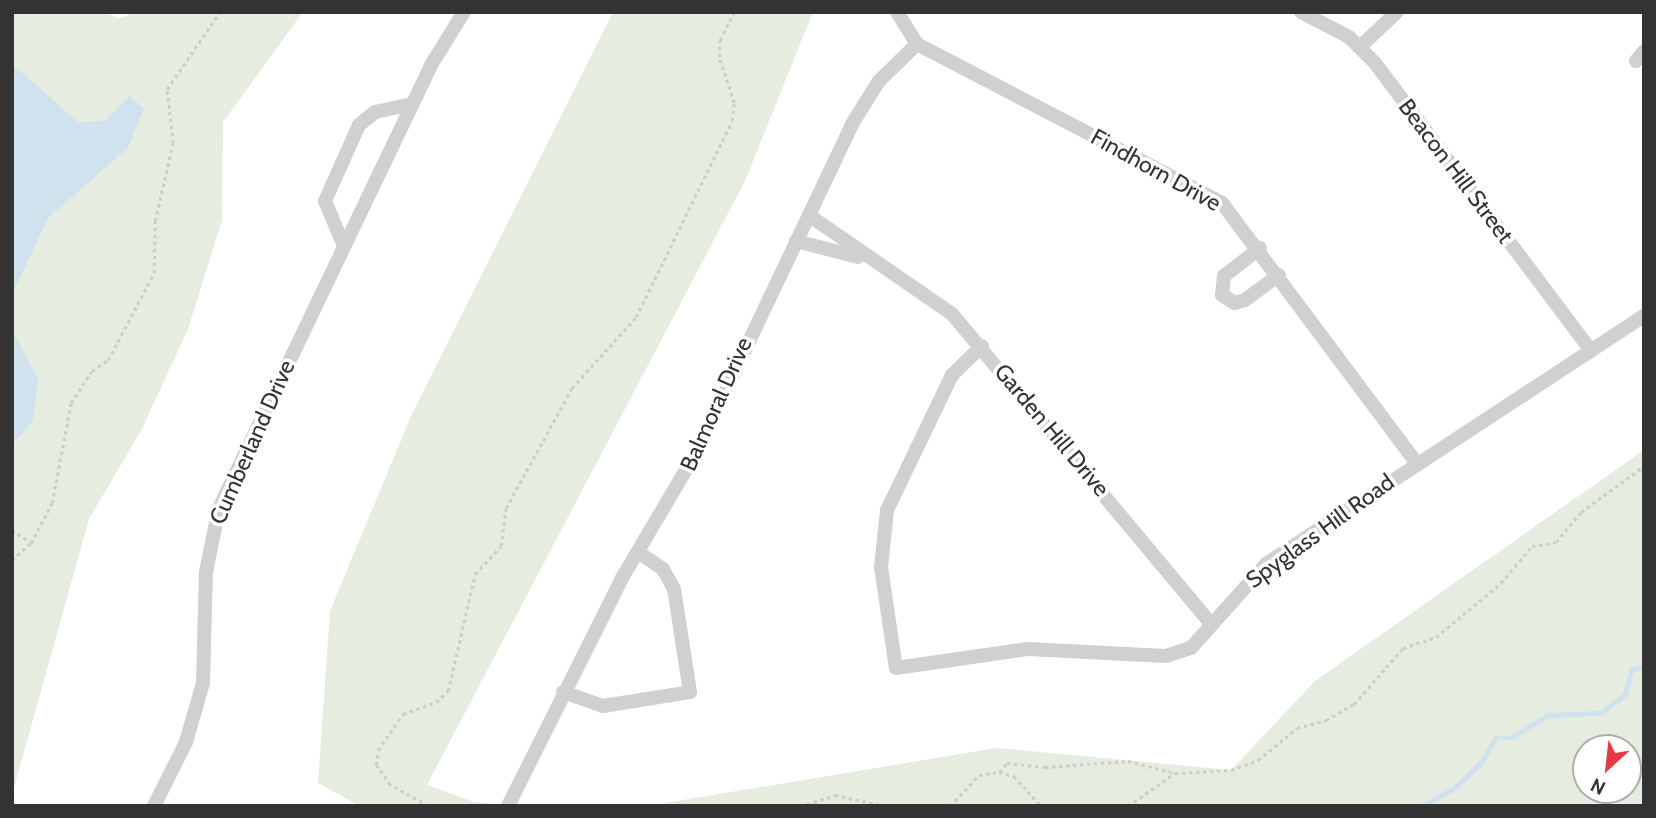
<!DOCTYPE html>
<style>
body{margin:0}
#map{position:relative;width:1656px;height:818px;overflow:hidden;background:#fff;font-family:Cabin,sans-serif}
div>[style]{position:absolute}
[style*='--x']{left:calc(var(--x)*1px);top:calc(var(--y)*1px);width:calc(var(--w)*1px);rotate:calc(var(--a)*1deg)}
.green>*{inset:0;background:#e6ecdf}
.water>*{inset:0;background:#cfe2ee}
.stream>*{height:4.5px;margin:-2.25px;padding:0 2.25px;transform-origin:2.25px;border-radius:2.25px;background:#cfe2ee}
.path>*{height:2.5px;margin-top:-1.25px;transform-origin:0;background:repeating-linear-gradient(90deg,#cdcdcd 0 3.5px,transparent 0 7px)}
.street>*{height:14px;margin:-7px;padding:0 7px;transform-origin:7px;border-radius:7px;background:#d0d0d0}
span{translate:-50% -50%;white-space:nowrap;text-align:center;line-height:1.15;-webkit-text-stroke:7px #fff;paint-order:stroke}
.street-label{font-size:23px;color:#333}
.frame{position:absolute;inset:0;border:14px solid #333;pointer-events:none}
.north{position:absolute;left:1572px;top:734px;width:70px;height:70px;box-sizing:border-box;background:#fff;border:2px solid #adadad;border-radius:50%;rotate:207deg;font-size:19px;font-weight:700;line-height:28px;text-align:center;color:#333}
.north::after{content:'';display:block;margin:auto;width:24px;height:32px;background:#e63946;clip-path:polygon(50% 0,100% 100%,50% 72%,0 100%)}
</style>
<div id="map">
<div class="green">
<div style="clip-path:polygon(12px 12px,106px 12px,118px 19px,135px 12px,303px 12px,223px 122px,222px 220px,188px 329px,142px 429px,89px 519px,12px 795px)"></div>
<div style="clip-path:polygon(613px 12px,813px 12px,745px 181px,427px 785px,474px 802px,517px 806px,359px 806px,318px 783px,330px 611px,412px 414px)"></div>
<div style="clip-path:polygon(evenodd,1644px 450px,1644px 806px,647px 806px,996px 748px,1231px 770px,1315px 681px,1644px 450px,1628px 748px,1628px 790px,1586px 790px,1586px 748px,1628px 748px)"></div>
</div>
<div class="water">
<div style="clip-path:polygon(12px 64px,78px 122px,106px 121px,129px 96px,144px 108px,128px 148px,48px 218px,12px 295px)"></div>
<div style="clip-path:polygon(12px 330px,38px 378px,33px 421px,12px 444px)"></div>
</div>
<div class="stream">
<div style="--x:1422;--y:806;--w:37;--a:-29"></div>
<div style="--x:1454;--y:788;--w:37;--a:-43"></div>
<div style="--x:1481;--y:763;--w:29;--a:-59"></div>
<div style="--x:1496;--y:738;--w:15;--a:0"></div>
<div style="--x:1511;--y:738;--w:44;--a:-31.9"></div>
<div style="--x:1548;--y:715;--w:53;--a:-2.2"></div>
<div style="--x:1601;--y:713;--w:31;--a:-38"></div>
<div style="--x:1625;--y:694;--w:26;--a:-74"></div>
<div style="--x:1632;--y:669;--w:12;--a:-9"></div>
</div>
<div class="path">
<div style="--x:12;--y:530;--w:23;--a:34"></div>
<div style="--x:12;--y:560;--w:25;--a:-42"></div>
<div style="--x:31;--y:543;--w:45;--a:-62.3"></div>
<div style="--x:52;--y:503;--w:102;--a:-79.2"></div>
<div style="--x:71;--y:403;--w:38;--a:-57"></div>
<div style="--x:92;--y:371;--w:19;--a:-35"></div>
<div style="--x:108;--y:360;--w:98;--a:-62.1"></div>
<div style="--x:154;--y:273;--w:52;--a:-88.9"></div>
<div style="--x:155;--y:221;--w:80;--a:-77"></div>
<div style="--x:173;--y:143;--w:54;--a:-96.3"></div>
<div style="--x:167;--y:89;--w:93;--a:-55.5"></div>
<div style="--x:999;--y:772;--w:12;--a:-48"></div>
<div style="--x:1007;--y:763;--w:38;--a:6"></div>
<div style="--x:1045;--y:767;--w:83;--a:-4.1"></div>
<div style="--x:1128;--y:761;--w:49;--a:14.3"></div>
<div style="--x:428;--y:806;--w:43;--a:-151.1"></div>
<div style="--x:390;--y:785;--w:24;--a:-125"></div>
<div style="--x:376;--y:765;--w:15;--a:-82"></div>
<div style="--x:378;--y:750;--w:44;--a:-55.2"></div>
<div style="--x:403;--y:714;--w:35;--a:-20"></div>
<div style="--x:436;--y:702;--w:16;--a:-43"></div>
<div style="--x:448;--y:691;--w:120;--a:-77"></div>
<div style="--x:475;--y:574;--w:38;--a:-47"></div>
<div style="--x:501;--y:546;--w:38;--a:-83"></div>
<div style="--x:506;--y:508;--w:137;--a:-61.2"></div>
<div style="--x:572;--y:388;--w:96;--a:-48"></div>
<div style="--x:636;--y:317;--w:218;--a:-63.9"></div>
<div style="--x:732;--y:121;--w:18;--a:-84"></div>
<div style="--x:734;--y:103;--w:48;--a:-108.1"></div>
<div style="--x:719;--y:57;--w:17;--a:-87"></div>
<div style="--x:720;--y:40;--w:31;--a:-63"></div>
<div style="--x:800;--y:806;--w:37;--a:-17"></div>
<div style="--x:835;--y:795;--w:51;--a:12.4"></div>
<div style="--x:950;--y:806;--w:42;--a:-46.9"></div>
<div style="--x:979;--y:775;--w:20;--a:-9"></div>
<div style="--x:999;--y:772;--w:16;--a:15"></div>
<div style="--x:1014;--y:776;--w:40;--a:48"></div>
<div style="--x:1128;--y:806;--w:57;--a:-35.1"></div>
<div style="--x:1175;--y:773;--w:56;--a:-3.1"></div>
<div style="--x:1231;--y:770;--w:29;--a:-20"></div>
<div style="--x:1258;--y:760;--w:50;--a:-39.4"></div>
<div style="--x:1297;--y:728;--w:30;--a:-15"></div>
<div style="--x:1326;--y:720;--w:32;--a:-30"></div>
<div style="--x:1354;--y:704;--w:74;--a:-48.8"></div>
<div style="--x:1403;--y:648;--w:35;--a:-18"></div>
<div style="--x:1436;--y:637;--w:85;--a:-39.7"></div>
<div style="--x:1501;--y:583;--w:48;--a:-50"></div>
<div style="--x:1532;--y:546;--w:24;--a:-9"></div>
<div style="--x:1556;--y:542;--w:39;--a:-50"></div>
<div style="--x:1581;--y:512;--w:78;--a:-36.1"></div>
</div>
<div class="street">
<div style="--x:1301;--y:12;--w:54;--a:27.5"></div>
<div style="--x:1349;--y:37;--w:37;--a:45"></div>
<div style="--x:1375;--y:63;--w:360;--a:53.1"></div>
<div style="--x:917;--y:44;--w:344;--a:27.5"></div>
<div style="--x:1222;--y:203;--w:324;--a:53.2"></div>
<div style="--x:1361;--y:46;--w:50;--a:-43.4"></div>
<div style="--x:1636;--y:61;--w:13;--a:-51"></div>
<div style="--x:810;--y:216;--w:173;--a:34.6"></div>
<div style="--x:952;--y:314;--w:405;--a:50.1"></div>
<div style="--x:796;--y:241;--w:64;--a:14.5"></div>
<div style="--x:344;--y:246;--w:49;--a:-112.9"></div>
<div style="--x:325;--y:201;--w:83;--a:-65.9"></div>
<div style="--x:359;--y:125;--w:21;--a:-39"></div>
<div style="--x:375;--y:112;--w:38;--a:-12"></div>
<div style="--x:1260;--y:248;--w:46;--a:142.1"></div>
<div style="--x:1224;--y:276;--w:19;--a:96"></div>
<div style="--x:1222;--y:295;--w:15;--a:32"></div>
<div style="--x:1235;--y:303;--w:10;--a:-17"></div>
<div style="--x:1245;--y:300;--w:42;--a:-36.3"></div>
<div style="--x:982;--y:346;--w:42;--a:136"></div>
<div style="--x:952;--y:375;--w:150;--a:115.7"></div>
<div style="--x:887;--y:510;--w:57;--a:96"></div>
<div style="--x:881;--y:567;--w:102;--a:81.6"></div>
<div style="--x:896;--y:668;--w:133;--a:-8.2"></div>
<div style="--x:1028;--y:649;--w:138;--a:2.9"></div>
<div style="--x:1166;--y:656;--w:26;--a:-18"></div>
<div style="--x:1191;--y:648;--w:113;--a:-48.2"></div>
<div style="--x:1266;--y:564;--w:452;--a:-33.3"></div>
<div style="--x:563;--y:692;--w:42;--a:19.3"></div>
<div style="--x:603;--y:706;--w:88;--a:-9.1"></div>
<div style="--x:690;--y:692;--w:104;--a:-98.8"></div>
<div style="--x:674;--y:589;--w:23;--a:-119"></div>
<div style="--x:663;--y:569;--w:30;--a:-146"></div>
<div style="--x:154;--y:806;--w:72;--a:-63.4"></div>
<div style="--x:186;--y:742;--w:61;--a:-73.9"></div>
<div style="--x:203;--y:683;--w:111;--a:-88.5"></div>
<div style="--x:206;--y:572;--w:65;--a:-78.5"></div>
<div style="--x:219;--y:508;--w:491;--a:-64.4"></div>
<div style="--x:431;--y:65;--w:62;--a:-58.1"></div>
<div style="--x:508;--y:806;--w:255;--a:-63.4"></div>
<div style="--x:622;--y:578;--w:147;--a:-59.4"></div>
<div style="--x:697;--y:451;--w:362;--a:-64.6"></div>
<div style="--x:852;--y:124;--w:51;--a:-57.9"></div>
<div style="--x:879;--y:81;--w:53;--a:-44.2"></div>
<div style="--x:917;--y:44;--w:38;--a:-122"></div>
</div>
<div class="street-label">
<span style="left:1156px;top:170px;rotate:29deg">Findhorn Drive</span>
<span style="left:1456px;top:171px;rotate:53deg">Beacon Hill Street</span>
<span style="left:716px;top:404px;rotate:-66deg">Balmoral Drive</span>
<span style="left:1052px;top:430px;rotate:50deg">Garden Hill Drive</span>
<span style="left:252px;top:442px;rotate:-66deg">Cumberland Drive</span>
<span style="left:1320px;top:531px;rotate:-36deg">Spyglass Hill Road</span>
</div>
<div class="frame"></div>
<div class="north">N</div>
</div>
